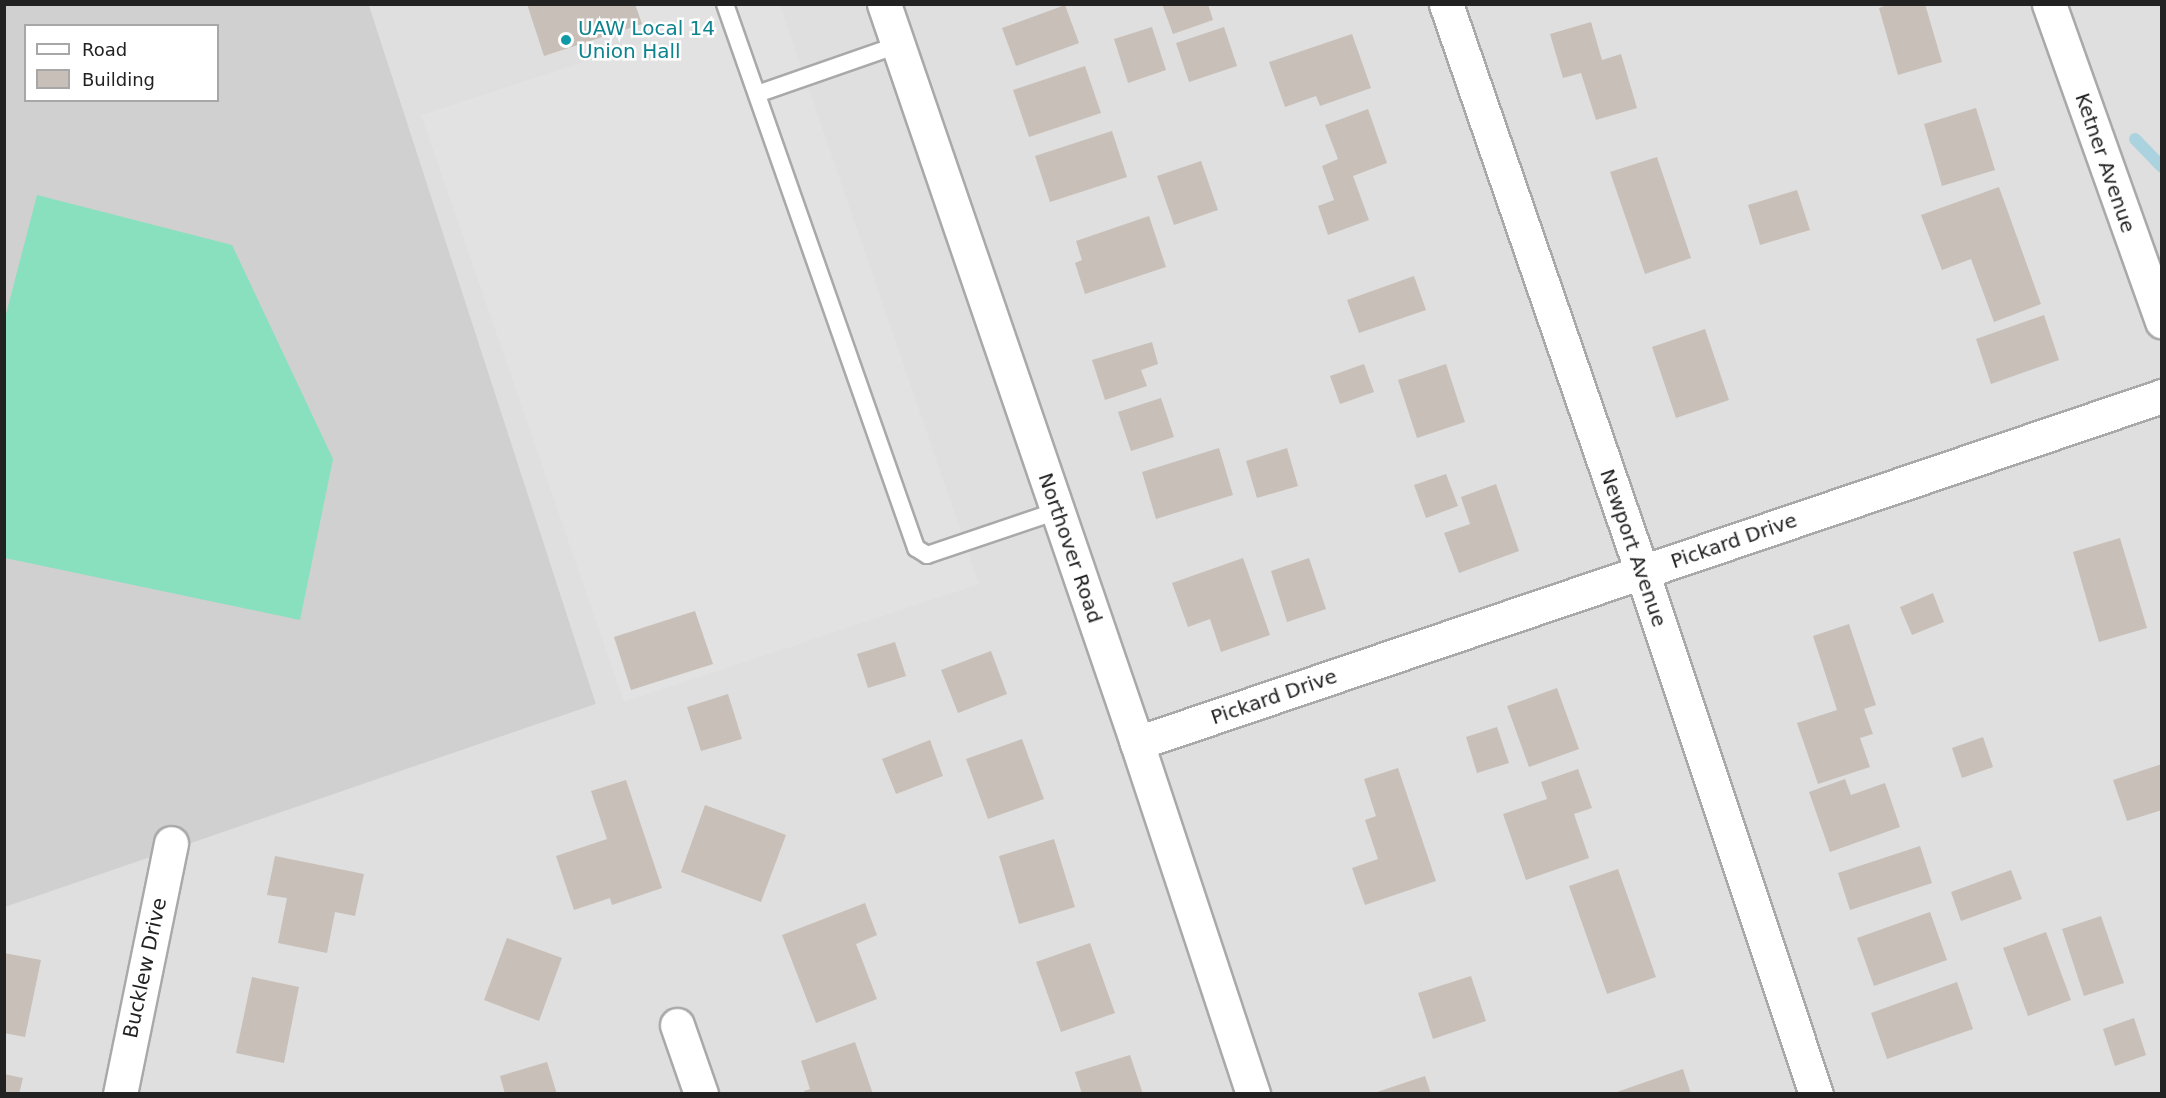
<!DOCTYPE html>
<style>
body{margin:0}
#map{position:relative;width:2166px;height:1098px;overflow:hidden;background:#f2efe9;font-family:"DejaVu Sans",sans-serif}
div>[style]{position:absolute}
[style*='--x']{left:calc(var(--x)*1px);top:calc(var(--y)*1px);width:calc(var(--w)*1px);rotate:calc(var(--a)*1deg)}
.residential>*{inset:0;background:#e0dfdf}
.religious>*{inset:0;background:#d0d0d0}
.pitch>*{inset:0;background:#88e0be}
.parking>*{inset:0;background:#e2e2e2}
.stream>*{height:12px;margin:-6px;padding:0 6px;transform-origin:6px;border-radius:6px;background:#aad3df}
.building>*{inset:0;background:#c7bfb8}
.roads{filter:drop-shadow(2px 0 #a9a9a9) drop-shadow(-2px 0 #a9a9a9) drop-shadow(0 2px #a9a9a9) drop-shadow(0 -2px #a9a9a9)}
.lane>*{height:16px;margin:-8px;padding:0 8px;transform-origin:8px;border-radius:8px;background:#fff}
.street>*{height:33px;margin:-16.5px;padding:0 16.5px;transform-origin:16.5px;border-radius:16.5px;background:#fff}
.dots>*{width:16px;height:16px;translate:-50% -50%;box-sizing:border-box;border:3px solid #fff;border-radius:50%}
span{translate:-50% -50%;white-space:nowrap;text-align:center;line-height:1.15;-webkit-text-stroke:5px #fff;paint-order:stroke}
.culture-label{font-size:20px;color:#0d838f}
.left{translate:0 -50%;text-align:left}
.street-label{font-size:20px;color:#222}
.frame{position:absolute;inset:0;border:6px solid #222;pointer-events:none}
.legend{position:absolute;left:24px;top:24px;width:195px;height:78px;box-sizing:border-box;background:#fff;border:2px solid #a7a7a7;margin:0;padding:8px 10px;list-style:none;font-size:18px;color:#222}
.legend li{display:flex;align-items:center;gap:12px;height:30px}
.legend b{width:30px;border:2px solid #a7a7a7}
</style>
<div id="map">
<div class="residential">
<div style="clip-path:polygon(369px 5px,2161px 5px,2161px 1093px,5px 1093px,4px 907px,596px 704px)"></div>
</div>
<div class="religious">
<div style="clip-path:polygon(evenodd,4px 5px,369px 5px,596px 704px,5px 907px,4px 5px,26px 26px,218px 26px,218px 100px,26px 100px,26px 26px)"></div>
</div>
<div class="pitch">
<div style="clip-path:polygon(37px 195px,232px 245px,333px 459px,300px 620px,5px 558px,5px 318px)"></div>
</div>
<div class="parking">
<div style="clip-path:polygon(635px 5px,780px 5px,979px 584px,624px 702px,421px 115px,648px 41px)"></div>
</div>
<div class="stream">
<div style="--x:2135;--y:139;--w:39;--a:46"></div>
</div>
<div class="building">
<div style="clip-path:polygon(527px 4px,635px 4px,642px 24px,544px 56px)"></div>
<div style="clip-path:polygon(1162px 4px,1208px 4px,1213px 20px,1173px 34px)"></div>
<div style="clip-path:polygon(1890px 4px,1925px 4px,1942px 62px,1898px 75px,1879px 8px)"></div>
<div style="clip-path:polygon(1065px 5px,1079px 43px,1016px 66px,1002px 28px)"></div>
<div style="clip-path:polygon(1591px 22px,1602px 60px,1621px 54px,1637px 108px,1596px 120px,1581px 73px,1563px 78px,1550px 34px)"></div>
<div style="clip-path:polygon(1152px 27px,1166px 70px,1128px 83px,1114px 39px)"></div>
<div style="clip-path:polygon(1224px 27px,1237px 66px,1189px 82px,1176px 43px)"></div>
<div style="clip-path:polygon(1352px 34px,1371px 88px,1320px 106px,1316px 96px,1285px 107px,1269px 62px)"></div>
<div style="clip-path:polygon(1085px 66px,1101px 113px,1029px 137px,1013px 90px)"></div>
<div style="clip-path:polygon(1976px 108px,1995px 170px,1942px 186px,1924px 124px)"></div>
<div style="clip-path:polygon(1368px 109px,1387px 163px,1353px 176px,1369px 220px,1328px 235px,1318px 206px,1334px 200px,1322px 166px,1338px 159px,1325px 125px)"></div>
<div style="clip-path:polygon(1112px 131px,1127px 177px,1050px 202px,1035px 156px)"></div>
<div style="clip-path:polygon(1657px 157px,1691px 258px,1645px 274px,1610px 172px)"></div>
<div style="clip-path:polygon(1201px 161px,1218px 210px,1174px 225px,1157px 176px)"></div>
<div style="clip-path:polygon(1999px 187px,2041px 304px,1994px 322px,1971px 259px,1942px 270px,1921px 215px)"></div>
<div style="clip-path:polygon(1797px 190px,1810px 230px,1760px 245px,1748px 205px)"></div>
<div style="clip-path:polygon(1149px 216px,1166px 267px,1085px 294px,1075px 263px,1082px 260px,1076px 241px)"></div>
<div style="clip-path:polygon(1414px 276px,1426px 310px,1359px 333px,1347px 300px)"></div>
<div style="clip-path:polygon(2044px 315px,2059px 360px,1991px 384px,1976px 339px)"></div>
<div style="clip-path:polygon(1705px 329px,1729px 400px,1676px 418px,1652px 347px)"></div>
<div style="clip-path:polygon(1152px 342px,1158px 364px,1141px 370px,1147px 386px,1105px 400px,1092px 360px)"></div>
<div style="clip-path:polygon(1364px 364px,1374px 392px,1340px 404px,1330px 376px)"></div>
<div style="clip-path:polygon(1446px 364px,1465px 422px,1417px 438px,1398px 380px)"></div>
<div style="clip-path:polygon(1161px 398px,1174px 437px,1131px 451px,1118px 412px)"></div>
<div style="clip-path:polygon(1219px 448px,1233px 495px,1156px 519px,1142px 472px)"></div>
<div style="clip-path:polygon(1287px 448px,1298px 486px,1257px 498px,1246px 461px)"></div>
<div style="clip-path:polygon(1446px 474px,1458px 506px,1426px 518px,1414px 485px)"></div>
<div style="clip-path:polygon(1496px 484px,1519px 551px,1459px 573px,1444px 533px,1470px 524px,1461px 497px)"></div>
<div style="clip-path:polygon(2120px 538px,2147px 628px,2099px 642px,2073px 552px)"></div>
<div style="clip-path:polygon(1243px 558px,1270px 635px,1221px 652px,1210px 619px,1188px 627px,1172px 583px)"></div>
<div style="clip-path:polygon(1309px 558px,1326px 609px,1287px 622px,1271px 571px)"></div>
<div style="clip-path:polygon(1933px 593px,1944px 622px,1912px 635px,1900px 607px)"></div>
<div style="clip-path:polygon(695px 611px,713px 664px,631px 690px,614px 637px)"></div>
<div style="clip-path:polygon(1849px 624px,1876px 705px,1864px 709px,1873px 734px,1860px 738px,1870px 767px,1818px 784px,1797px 723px,1837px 710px,1813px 636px)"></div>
<div style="clip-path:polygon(895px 642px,906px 676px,868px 688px,857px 654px)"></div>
<div style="clip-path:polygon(991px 651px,1007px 694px,958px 713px,941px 670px)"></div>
<div style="clip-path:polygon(1557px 688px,1579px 749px,1529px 767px,1507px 706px)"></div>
<div style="clip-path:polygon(728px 694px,742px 739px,701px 751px,687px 707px)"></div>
<div style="clip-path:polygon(1497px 727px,1509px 763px,1477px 773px,1466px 737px)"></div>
<div style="clip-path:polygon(1983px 737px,1993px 767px,1962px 778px,1952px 748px)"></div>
<div style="clip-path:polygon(1022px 739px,1044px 799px,988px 819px,966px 759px)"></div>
<div style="clip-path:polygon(930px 740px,943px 776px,896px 794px,882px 759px)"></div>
<div style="clip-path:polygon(2162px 764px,2162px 810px,2127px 821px,2113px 780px)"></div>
<div style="clip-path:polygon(1398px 768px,1436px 881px,1365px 905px,1352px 868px,1378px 859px,1365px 820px,1376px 816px,1364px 779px)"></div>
<div style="clip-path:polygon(1578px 769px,1592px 808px,1574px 814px,1589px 858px,1526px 880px,1503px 814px,1547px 799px,1541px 782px)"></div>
<div style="clip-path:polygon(1845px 779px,1851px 795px,1885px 783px,1900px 827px,1830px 852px,1809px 792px)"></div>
<div style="clip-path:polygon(626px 780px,662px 888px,612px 905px,610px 898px,574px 910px,556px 856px,607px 839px,591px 791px)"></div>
<div style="clip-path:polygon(705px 805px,786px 835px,761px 902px,681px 872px)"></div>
<div style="clip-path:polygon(1054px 839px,1075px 907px,1019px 924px,999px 856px)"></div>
<div style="clip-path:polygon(1920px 846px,1932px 883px,1850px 910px,1838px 873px)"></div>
<div style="clip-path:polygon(275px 856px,364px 874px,355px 916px,335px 912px,327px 953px,278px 943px,287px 898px,267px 895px)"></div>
<div style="clip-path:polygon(1618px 869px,1656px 977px,1607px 994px,1569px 886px)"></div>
<div style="clip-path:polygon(2011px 870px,2022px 899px,1961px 921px,1951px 892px)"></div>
<div style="clip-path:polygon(865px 903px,877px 935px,856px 944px,877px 999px,816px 1023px,782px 935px)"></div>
<div style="clip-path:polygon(1930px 912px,1947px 960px,1874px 986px,1857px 938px)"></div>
<div style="clip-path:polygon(2101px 916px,2124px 983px,2084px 996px,2062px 929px)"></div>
<div style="clip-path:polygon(2046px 932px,2071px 1000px,2028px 1016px,2003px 948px)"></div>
<div style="clip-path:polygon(507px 938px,562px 958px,539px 1021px,484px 1000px)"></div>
<div style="clip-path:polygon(1090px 943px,1115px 1013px,1061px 1032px,1036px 962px)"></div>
<div style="clip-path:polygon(4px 953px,41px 960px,25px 1037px,4px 1033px)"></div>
<div style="clip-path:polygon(1471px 976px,1486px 1021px,1433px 1039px,1418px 993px)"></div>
<div style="clip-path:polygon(252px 977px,299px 987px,284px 1063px,236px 1053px)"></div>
<div style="clip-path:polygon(1957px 982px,1973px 1029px,1887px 1059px,1871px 1013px)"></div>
<div style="clip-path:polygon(2134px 1018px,2146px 1055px,2115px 1066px,2103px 1029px)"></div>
<div style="clip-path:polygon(855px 1042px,873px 1094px,805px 1094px,804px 1091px,810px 1089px,801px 1061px)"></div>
<div style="clip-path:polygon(1130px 1055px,1143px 1094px,1082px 1094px,1075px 1072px)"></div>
<div style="clip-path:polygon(547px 1062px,557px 1094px,505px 1094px,500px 1076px)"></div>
<div style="clip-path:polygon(1683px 1069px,1691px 1094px,1614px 1094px,1614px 1093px)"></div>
<div style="clip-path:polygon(4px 1074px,23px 1078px,19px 1094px,4px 1094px)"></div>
<div style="clip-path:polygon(1425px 1076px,1431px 1094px,1374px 1094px,1374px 1093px)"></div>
</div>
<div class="roads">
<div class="lane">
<div style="--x:725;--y:4;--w:577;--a:70.65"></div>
<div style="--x:916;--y:548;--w:13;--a:32"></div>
<div style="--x:927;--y:555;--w:137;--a:-18.7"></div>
<div style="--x:757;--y:94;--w:149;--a:-19.2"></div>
</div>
<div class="street">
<div style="--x:884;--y:4;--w:781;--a:71.1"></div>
<div style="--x:1137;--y:743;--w:370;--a:71.7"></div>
<div style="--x:1446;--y:4;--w:601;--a:70.96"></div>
<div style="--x:1642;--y:572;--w:550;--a:71.57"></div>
<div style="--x:2049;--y:4;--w:337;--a:70.4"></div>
<div style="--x:1137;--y:743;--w:1082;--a:-18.7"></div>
<div style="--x:677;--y:1025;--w:73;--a:70.8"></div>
<div style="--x:120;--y:1094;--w:256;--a:-78.5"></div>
</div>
</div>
<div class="dots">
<div style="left:566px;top:40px;background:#0f9aa8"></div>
</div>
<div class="culture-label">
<span class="left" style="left:578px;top:40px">UAW Local 14<br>Union Hall</span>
</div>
<div class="street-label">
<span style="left:2105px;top:163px;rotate:71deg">Ketner Avenue</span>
<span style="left:1734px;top:541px;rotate:-19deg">Pickard Drive</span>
<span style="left:1070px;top:548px;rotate:71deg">Northover Road</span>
<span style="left:1633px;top:548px;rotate:71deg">Newport Avenue</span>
<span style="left:1274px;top:697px;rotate:-19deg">Pickard Drive</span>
<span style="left:145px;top:968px;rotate:-78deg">Bucklew Drive</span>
</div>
<div class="frame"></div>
<ul class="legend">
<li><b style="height:8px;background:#fff"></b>Road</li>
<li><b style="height:16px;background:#c7bfb8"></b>Building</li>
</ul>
</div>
